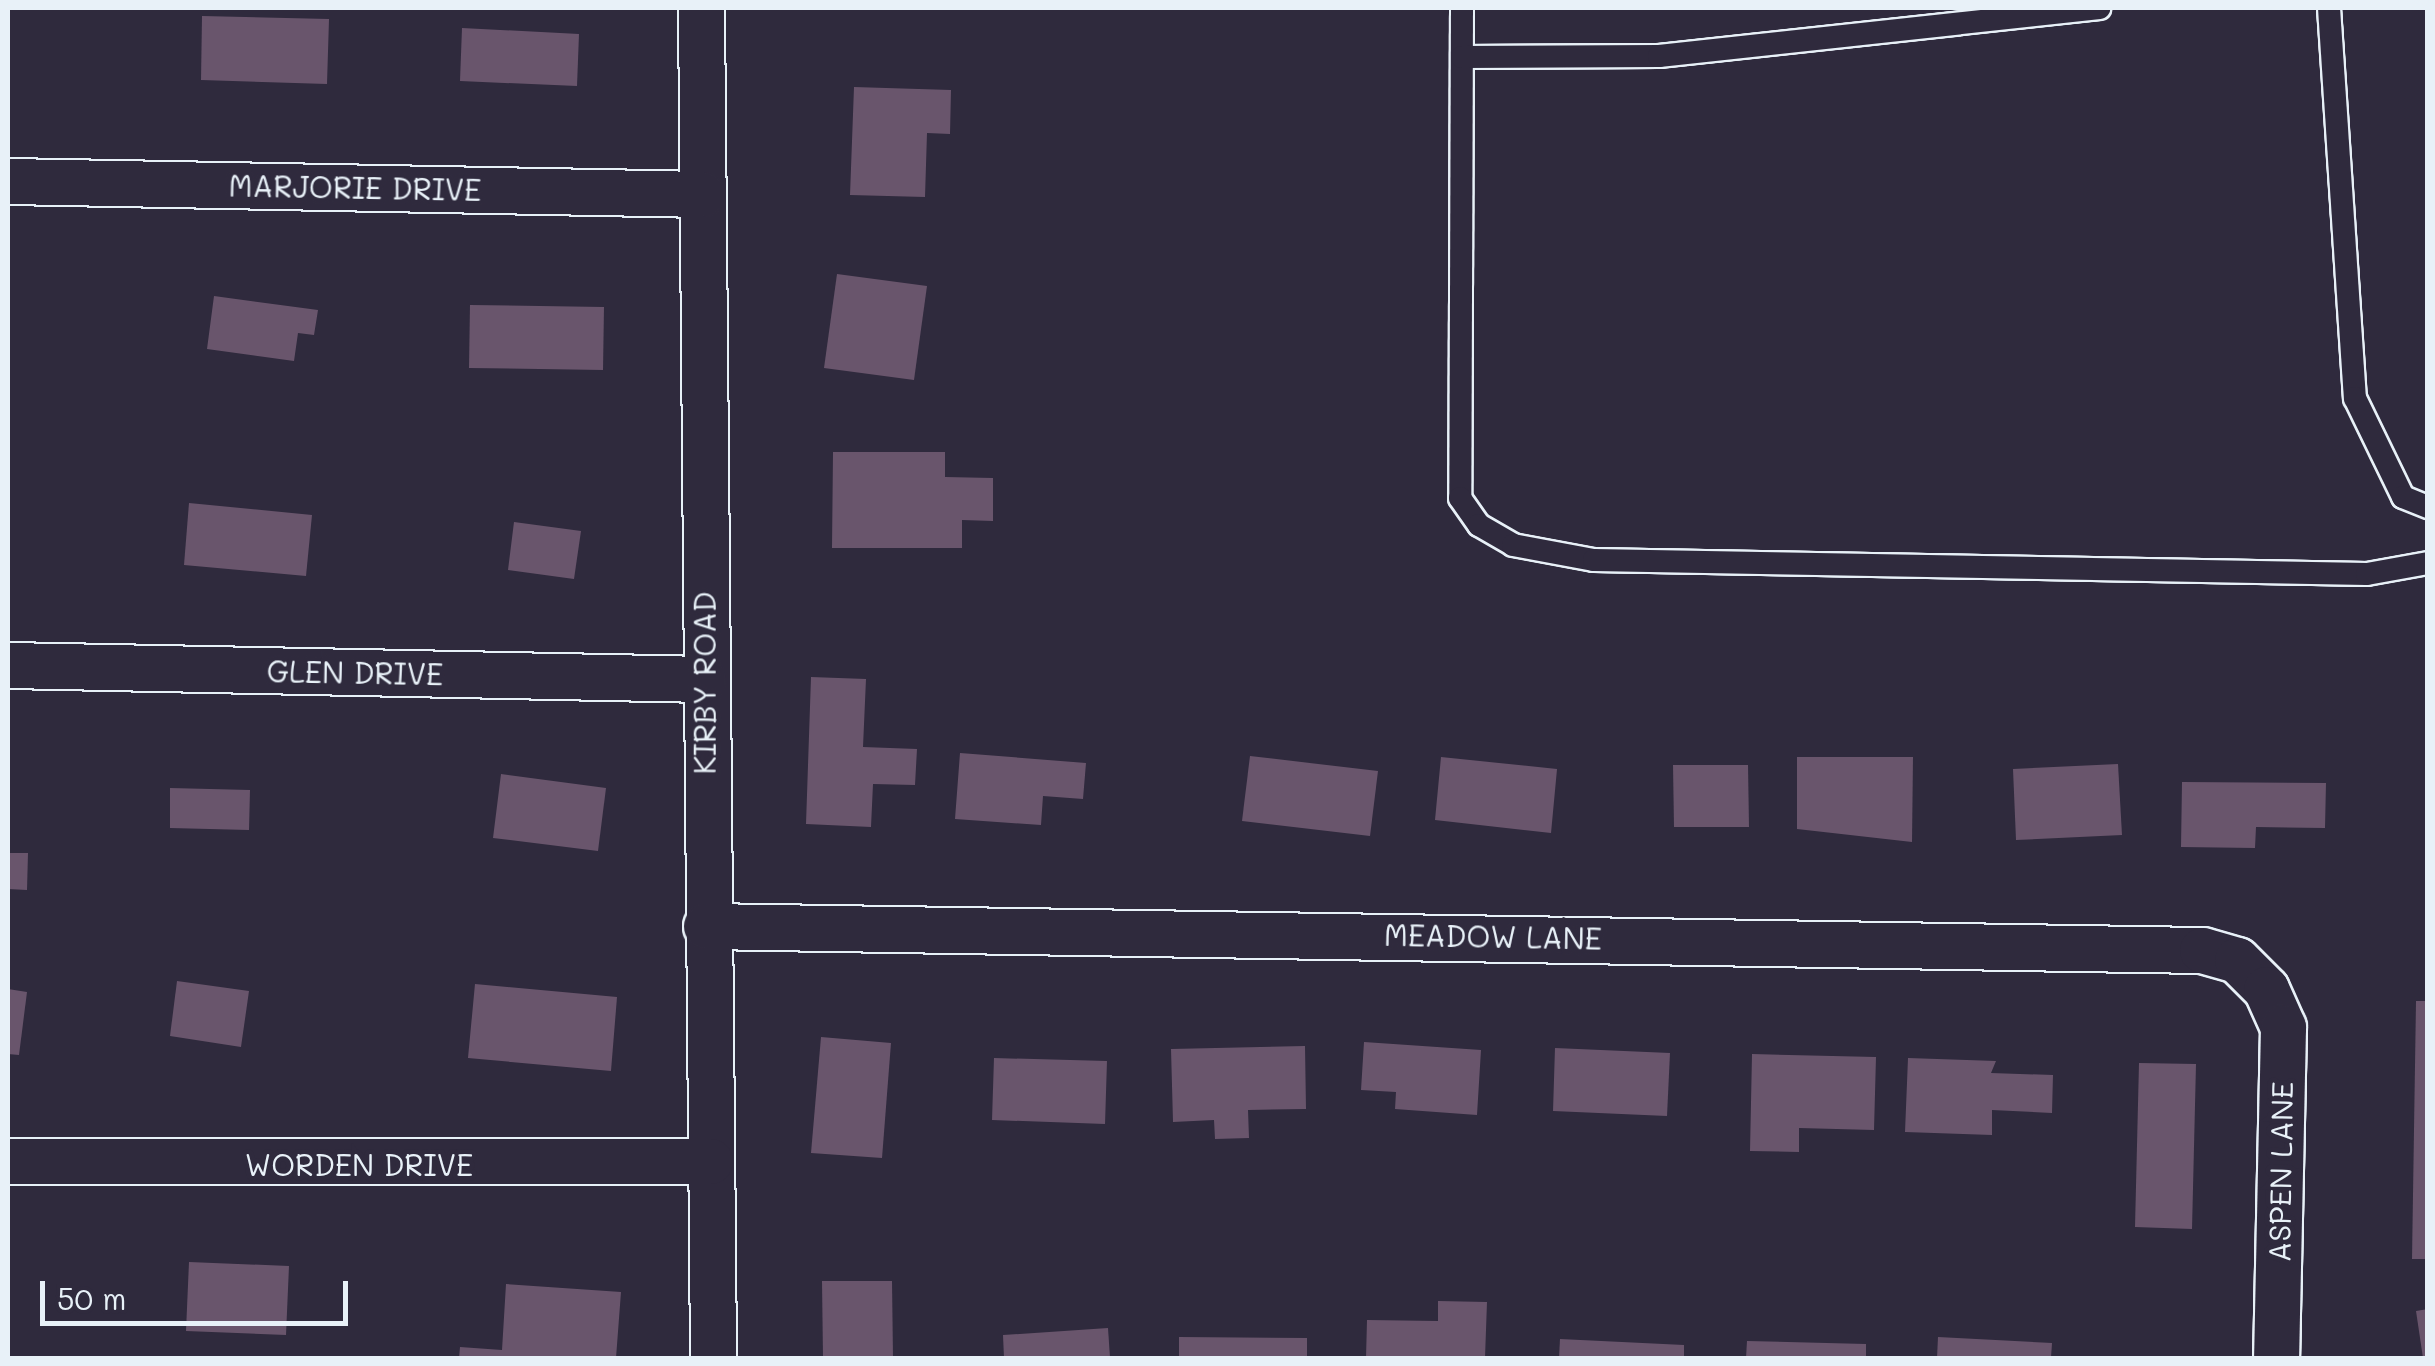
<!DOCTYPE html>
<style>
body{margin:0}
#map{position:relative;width:2435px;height:1366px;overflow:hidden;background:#2f2a3d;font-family:Mali,sans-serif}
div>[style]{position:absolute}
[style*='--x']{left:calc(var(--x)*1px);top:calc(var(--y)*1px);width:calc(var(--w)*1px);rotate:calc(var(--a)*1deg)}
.building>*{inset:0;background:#69556c}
.roads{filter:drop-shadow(2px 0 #e8f1f8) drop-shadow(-2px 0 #e8f1f8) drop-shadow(0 2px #e8f1f8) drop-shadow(0 -2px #e8f1f8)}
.lane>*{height:22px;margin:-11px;padding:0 11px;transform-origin:11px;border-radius:11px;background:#2f2a3d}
.street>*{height:45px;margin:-22.5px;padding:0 22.5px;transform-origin:22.5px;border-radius:22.5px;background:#2f2a3d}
span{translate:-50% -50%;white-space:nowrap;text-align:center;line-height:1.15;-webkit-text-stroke:10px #2f2a3d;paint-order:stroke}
.street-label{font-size:30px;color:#e8f1f8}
.frame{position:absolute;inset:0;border:10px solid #e8f1f8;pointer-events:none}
.scale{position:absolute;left:40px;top:1281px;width:308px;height:45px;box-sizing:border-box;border:5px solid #e8f1f8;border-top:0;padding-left:12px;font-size:30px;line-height:35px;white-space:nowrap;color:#e8f1f8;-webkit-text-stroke:8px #2f2a3d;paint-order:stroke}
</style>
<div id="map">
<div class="building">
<div style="clip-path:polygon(202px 16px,329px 19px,327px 84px,201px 80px)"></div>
<div style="clip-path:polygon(462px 28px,579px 34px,577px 86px,460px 81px)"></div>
<div style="clip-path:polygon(854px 87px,951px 90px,950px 134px,927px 133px,925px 197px,850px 195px)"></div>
<div style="clip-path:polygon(837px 274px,927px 286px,914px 380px,824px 368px)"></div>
<div style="clip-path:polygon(214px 296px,318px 310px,314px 335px,298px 333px,294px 361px,207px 349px)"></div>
<div style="clip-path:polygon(470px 305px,604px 307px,603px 370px,469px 368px)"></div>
<div style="clip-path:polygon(833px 452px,945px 452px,945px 477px,993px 478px,993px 521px,962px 520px,962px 548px,832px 548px)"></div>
<div style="clip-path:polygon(189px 503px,312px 515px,306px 576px,184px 565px)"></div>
<div style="clip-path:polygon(514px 522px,581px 531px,574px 579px,508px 570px)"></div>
<div style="clip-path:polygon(811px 677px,866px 679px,863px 747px,917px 749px,915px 785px,873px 784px,871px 827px,806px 824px)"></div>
<div style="clip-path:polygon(960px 753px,1086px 763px,1083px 799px,1043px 796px,1041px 825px,955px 819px)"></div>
<div style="clip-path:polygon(1250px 756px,1378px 771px,1370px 836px,1242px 821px)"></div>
<div style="clip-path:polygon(1441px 757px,1557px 769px,1551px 833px,1435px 820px)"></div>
<div style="clip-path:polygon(1797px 757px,1913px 757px,1912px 842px,1797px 829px)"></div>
<div style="clip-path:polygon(2118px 764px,2122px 835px,2016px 840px,2013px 769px)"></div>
<div style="clip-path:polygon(1673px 765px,1748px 765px,1749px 827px,1674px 827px)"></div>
<div style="clip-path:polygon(501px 774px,606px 788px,598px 851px,493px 838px)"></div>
<div style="clip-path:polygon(2182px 782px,2326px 783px,2325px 828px,2256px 827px,2255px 848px,2181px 847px)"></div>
<div style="clip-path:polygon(170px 788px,250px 790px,249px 830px,170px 828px)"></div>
<div style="clip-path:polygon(8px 853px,28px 853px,27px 890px,8px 889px)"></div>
<div style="clip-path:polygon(177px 981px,249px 991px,241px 1047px,170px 1036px)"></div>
<div style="clip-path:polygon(475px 984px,617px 997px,611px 1071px,468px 1058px)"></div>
<div style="clip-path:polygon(8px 989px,27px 992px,19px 1055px,8px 1054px)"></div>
<div style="clip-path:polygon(2416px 1001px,2428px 1001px,2428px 1259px,2412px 1259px)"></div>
<div style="clip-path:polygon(821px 1037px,891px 1043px,882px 1158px,811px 1153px)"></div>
<div style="clip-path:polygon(1364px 1042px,1481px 1050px,1477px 1115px,1395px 1109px,1396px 1092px,1361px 1090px)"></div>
<div style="clip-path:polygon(1305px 1046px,1306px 1109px,1248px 1110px,1249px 1138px,1215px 1139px,1214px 1120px,1173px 1122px,1171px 1049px)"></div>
<div style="clip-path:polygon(1555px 1048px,1670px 1053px,1667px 1116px,1553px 1111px)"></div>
<div style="clip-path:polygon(1752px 1054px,1876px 1057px,1874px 1130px,1799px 1128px,1799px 1152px,1750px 1151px)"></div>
<div style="clip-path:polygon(994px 1058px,1107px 1061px,1105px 1124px,992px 1120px)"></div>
<div style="clip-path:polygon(1908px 1058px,1996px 1061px,1991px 1073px,2053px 1075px,2052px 1113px,1992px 1110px,1992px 1135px,1905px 1132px)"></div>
<div style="clip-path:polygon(2139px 1063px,2196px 1064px,2192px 1229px,2135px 1227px)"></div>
<div style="clip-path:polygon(189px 1262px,289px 1266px,286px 1335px,186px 1331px)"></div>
<div style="clip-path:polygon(822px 1281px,892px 1281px,893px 1358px,823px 1358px)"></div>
<div style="clip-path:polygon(506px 1284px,621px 1292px,616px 1358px,459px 1358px,460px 1347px,502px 1350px)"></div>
<div style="clip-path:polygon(1438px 1301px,1487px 1302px,1485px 1358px,1366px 1358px,1367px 1320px,1438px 1321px)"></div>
<div style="clip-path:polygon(2428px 1309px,2428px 1358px,2423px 1358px,2416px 1311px)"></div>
<div style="clip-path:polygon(1108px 1328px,1110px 1358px,1004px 1358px,1003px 1335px)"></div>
<div style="clip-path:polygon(1179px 1337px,1307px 1338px,1307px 1358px,1179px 1358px)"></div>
<div style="clip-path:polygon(1938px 1337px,2052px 1343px,2051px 1358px,1937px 1358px)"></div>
<div style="clip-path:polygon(1560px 1339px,1684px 1345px,1684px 1358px,1559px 1358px)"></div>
<div style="clip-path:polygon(1747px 1341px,1866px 1344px,1866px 1358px,1746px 1358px)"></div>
</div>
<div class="roads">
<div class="lane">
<div style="--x:1462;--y:8;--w:490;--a:90.2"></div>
<div style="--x:1460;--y:498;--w:33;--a:55"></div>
<div style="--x:1479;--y:525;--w:39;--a:30"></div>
<div style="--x:1513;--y:545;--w:82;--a:10.5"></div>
<div style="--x:1594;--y:560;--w:773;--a:1.04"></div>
<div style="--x:2367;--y:574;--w:62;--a:-10.2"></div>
<div style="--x:2329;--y:8;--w:391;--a:86.2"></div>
<div style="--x:2355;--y:398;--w:110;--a:64.1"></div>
<div style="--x:2403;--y:497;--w:27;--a:22"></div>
<div style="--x:1462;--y:57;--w:197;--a:-0.3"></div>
<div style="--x:1659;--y:56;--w:443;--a:-6.2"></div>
</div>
<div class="street">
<div style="--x:701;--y:8;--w:1350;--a:89.49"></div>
<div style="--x:8;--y:181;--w:694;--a:1.07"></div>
<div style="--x:8;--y:665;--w:695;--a:1.15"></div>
<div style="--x:706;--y:926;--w:1496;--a:0.92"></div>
<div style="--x:2202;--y:950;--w:36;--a:16"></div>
<div style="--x:2237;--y:960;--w:41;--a:45"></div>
<div style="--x:2266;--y:989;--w:42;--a:65.9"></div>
<div style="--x:2283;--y:1027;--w:331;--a:91.2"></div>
<div style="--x:8;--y:1161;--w:702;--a:0"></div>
</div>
</div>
<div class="street-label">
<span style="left:355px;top:187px;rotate:1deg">MARJORIE DRIVE</span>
<span style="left:355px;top:672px;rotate:1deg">GLEN DRIVE</span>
<span style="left:704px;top:683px;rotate:-90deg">KIRBY ROAD</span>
<span style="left:1493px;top:936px;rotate:1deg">MEADOW LANE</span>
<span style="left:359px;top:1164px">WORDEN DRIVE</span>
<span style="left:2280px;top:1172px;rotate:-89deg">ASPEN LANE</span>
</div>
<div class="frame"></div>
<div class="scale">50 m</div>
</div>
